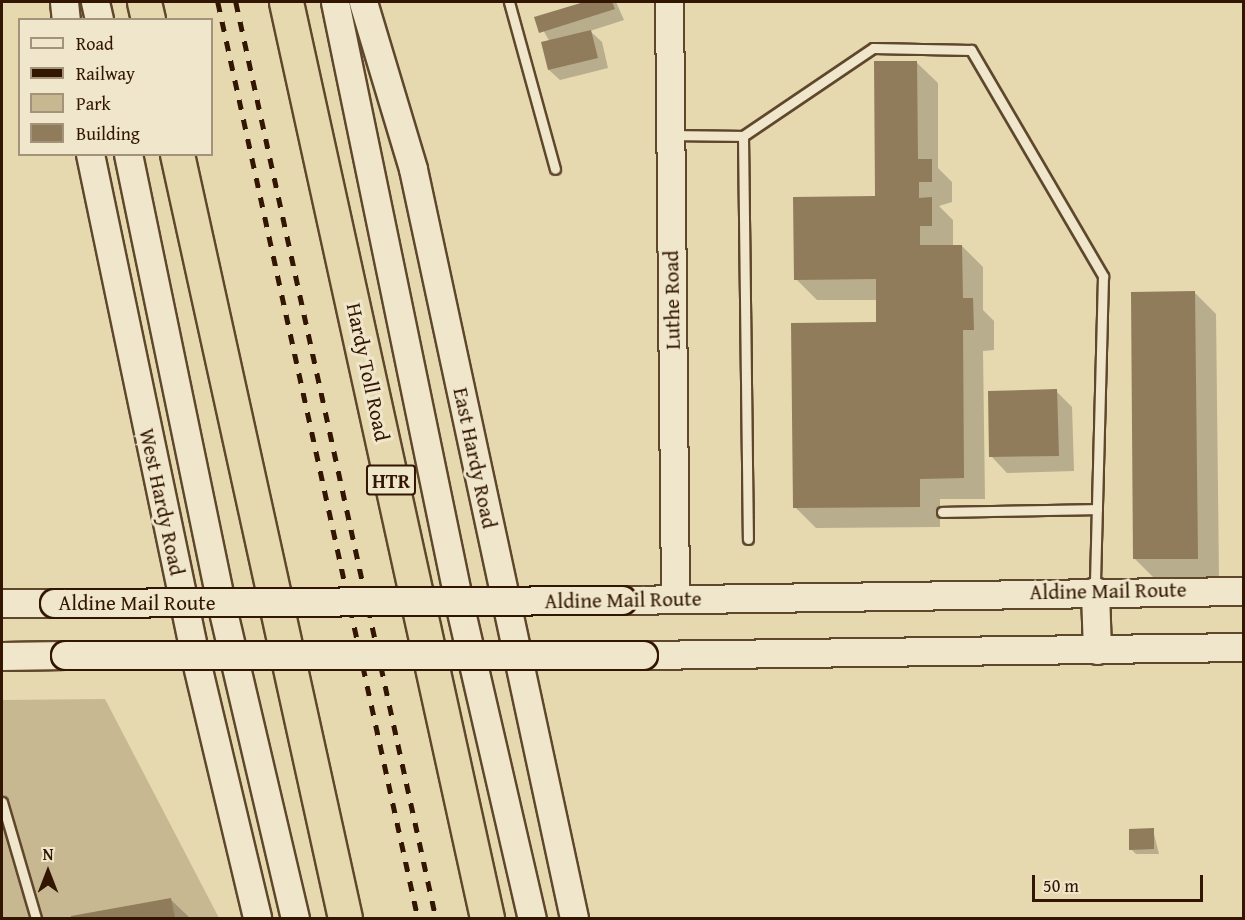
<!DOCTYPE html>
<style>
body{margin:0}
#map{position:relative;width:1245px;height:920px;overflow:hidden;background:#e6d9af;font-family:"Gentium Book Plus",serif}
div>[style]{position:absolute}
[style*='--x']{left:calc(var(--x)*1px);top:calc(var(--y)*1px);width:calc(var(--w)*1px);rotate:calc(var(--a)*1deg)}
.green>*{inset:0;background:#c7b891}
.shadow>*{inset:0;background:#0003}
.building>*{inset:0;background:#907b5b}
.roads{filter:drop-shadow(2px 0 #5f472c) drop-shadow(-2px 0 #5f472c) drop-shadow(0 2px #5f472c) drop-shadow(0 -2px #5f472c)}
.lane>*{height:9px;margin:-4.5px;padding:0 4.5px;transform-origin:4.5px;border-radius:4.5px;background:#efe6cb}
.secondary>*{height:27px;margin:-13.5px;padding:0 13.5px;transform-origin:13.5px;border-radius:13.5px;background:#efe6cb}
.highway>*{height:33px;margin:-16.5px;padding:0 16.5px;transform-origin:16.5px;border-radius:16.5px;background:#e6d9af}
.rail>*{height:4.5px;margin-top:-2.25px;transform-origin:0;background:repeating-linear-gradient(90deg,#321601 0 10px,transparent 0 20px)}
.bridges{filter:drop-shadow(2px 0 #321601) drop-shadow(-2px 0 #321601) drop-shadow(0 2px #321601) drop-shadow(0 -2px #321601)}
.secondary-bridge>*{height:27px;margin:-13.5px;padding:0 13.5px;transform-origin:13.5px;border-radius:13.5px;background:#efe6cb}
span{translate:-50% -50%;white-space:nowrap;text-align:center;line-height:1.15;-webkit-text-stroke:6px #efe6cb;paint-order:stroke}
.shield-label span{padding:2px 4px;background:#efe6cb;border:2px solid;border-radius:4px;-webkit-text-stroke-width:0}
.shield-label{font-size:20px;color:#321601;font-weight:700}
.street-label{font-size:21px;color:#321601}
.frame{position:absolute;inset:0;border:3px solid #321601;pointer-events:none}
.legend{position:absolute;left:18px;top:18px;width:195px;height:138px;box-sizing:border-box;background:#efe6cb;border:2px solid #a3937a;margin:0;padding:8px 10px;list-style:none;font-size:18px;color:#321601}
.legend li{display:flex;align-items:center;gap:12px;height:30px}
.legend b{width:30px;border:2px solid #a3937a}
.north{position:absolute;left:18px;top:842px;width:60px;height:60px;-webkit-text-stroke:4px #efe6cb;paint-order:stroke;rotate:0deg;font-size:16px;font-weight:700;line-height:24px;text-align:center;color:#321601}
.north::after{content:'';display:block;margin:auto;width:21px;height:27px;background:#321601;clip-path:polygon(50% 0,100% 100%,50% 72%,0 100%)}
.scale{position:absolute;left:1032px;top:875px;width:171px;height:27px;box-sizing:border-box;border:3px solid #321601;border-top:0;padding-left:8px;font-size:18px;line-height:21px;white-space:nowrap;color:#321601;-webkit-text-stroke:4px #efe6cb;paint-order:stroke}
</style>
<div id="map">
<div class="green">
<div style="clip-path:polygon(105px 699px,219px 918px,2px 918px,2px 700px)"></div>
</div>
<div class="shadow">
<div style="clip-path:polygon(589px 2px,616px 2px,624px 20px,590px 31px,602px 42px,608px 68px,560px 80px,549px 70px,550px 42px,536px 18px)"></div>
<div style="clip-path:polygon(916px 62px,938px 83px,938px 168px,952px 182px,952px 202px,939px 206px,953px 220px,953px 246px,962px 246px,983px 267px,983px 310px,994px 321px,994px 350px,983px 351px,985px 499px,940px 499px,940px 527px,816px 528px,795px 507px,878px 323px,878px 300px,817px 300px,796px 279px,877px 198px)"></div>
<div style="clip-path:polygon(1195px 293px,1216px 314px,1219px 579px,1156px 580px,1135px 559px)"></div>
<div style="clip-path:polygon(1056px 391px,1072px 407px,1074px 471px,1007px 473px,991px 456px)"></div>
<div style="clip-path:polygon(1153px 830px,1159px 854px,1136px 854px,1131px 849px)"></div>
<div style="clip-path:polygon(171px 900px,190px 918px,73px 918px,72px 917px)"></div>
</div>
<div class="building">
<div style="clip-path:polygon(584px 2px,612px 2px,615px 9px,539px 33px,534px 17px)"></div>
<div style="clip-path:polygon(591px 30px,598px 58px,548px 70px,541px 42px)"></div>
<div style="clip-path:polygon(874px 61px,917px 61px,918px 159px,932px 159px,932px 182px,919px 182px,919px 198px,932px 197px,932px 226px,920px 226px,920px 245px,962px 245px,963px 298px,973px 298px,974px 330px,963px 330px,964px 478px,920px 479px,920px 507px,793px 508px,791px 323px,876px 322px,876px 279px,794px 280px,793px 197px,875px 196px)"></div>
<div style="clip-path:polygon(1195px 291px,1198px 559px,1133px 559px,1131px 292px)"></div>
<div style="clip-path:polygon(1057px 389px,1059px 456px,989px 457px,988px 391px)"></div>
<div style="clip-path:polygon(1154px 828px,1154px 849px,1129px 850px,1129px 829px)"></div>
<div style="clip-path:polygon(171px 898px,175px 918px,71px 918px,71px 916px)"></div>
</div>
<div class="roads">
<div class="lane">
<div style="--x:509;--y:2;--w:173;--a:74.6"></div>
<div style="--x:672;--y:135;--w:71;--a:0.8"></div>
<div style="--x:743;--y:136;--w:403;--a:89.3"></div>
<div style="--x:743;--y:136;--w:157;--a:-34.1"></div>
<div style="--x:873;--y:48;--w:98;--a:1.2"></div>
<div style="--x:971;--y:50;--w:262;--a:59.7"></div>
<div style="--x:1103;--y:276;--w:314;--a:91.5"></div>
<div style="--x:942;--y:512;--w:155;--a:-1.1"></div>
<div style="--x:2;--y:802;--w:121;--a:73.7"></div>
</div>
<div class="secondary">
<div style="--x:64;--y:2;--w:18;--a:84"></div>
<div style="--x:95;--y:2;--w:18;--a:77"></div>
<div style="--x:335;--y:2;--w:614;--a:78.34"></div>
<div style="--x:459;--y:603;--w:323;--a:77"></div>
<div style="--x:363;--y:2;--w:174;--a:73.3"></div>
<div style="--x:413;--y:169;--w:766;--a:77.87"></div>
<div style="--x:669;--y:2;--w:596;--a:89.42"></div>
<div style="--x:90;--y:154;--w:518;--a:78.19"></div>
<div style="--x:196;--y:661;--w:264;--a:76.6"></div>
<div style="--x:128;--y:154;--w:459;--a:78.3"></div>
<div style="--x:221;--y:603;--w:324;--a:76.8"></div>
<div style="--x:1095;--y:591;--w:59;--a:88.1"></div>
<div style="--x:622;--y:600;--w:622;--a:-0.83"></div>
<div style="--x:2;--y:603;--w:52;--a:0"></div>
<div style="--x:643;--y:655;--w:601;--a:-0.76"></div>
<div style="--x:2;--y:656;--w:63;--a:-0.9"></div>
</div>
<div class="highway">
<div style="--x:144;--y:2;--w:18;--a:77"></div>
<div style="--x:286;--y:2;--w:938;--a:77.62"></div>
<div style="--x:177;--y:154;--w:782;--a:77.6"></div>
</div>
</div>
<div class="rail">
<div style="--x:218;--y:2;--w:938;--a:77.68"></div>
<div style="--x:236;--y:2;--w:938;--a:77.68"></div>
</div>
<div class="bridges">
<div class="secondary-bridge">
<div style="--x:54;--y:603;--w:568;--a:-0.3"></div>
<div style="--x:65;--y:655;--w:578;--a:0"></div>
</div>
</div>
<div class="shield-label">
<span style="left:391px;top:480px">HTR</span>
</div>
<div class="street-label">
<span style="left:672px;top:300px;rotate:-91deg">Luthe Road</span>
<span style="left:368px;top:372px;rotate:78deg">Hardy Toll Road</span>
<span style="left:475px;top:458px;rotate:78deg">East Hardy Road</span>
<span style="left:162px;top:502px;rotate:78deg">West Hardy Road</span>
<span style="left:1108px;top:591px;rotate:-1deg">Aldine Mail Route</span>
<span style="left:623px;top:600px;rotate:-1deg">Aldine Mail Route</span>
<span style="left:137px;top:603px">Aldine Mail Route</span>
</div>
<div class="frame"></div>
<ul class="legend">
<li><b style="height:8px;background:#efe6cb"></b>Road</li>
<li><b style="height:8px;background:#321601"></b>Railway</li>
<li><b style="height:16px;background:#c7b891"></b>Park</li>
<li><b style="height:16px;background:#907b5b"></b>Building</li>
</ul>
<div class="north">N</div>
<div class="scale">50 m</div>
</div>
